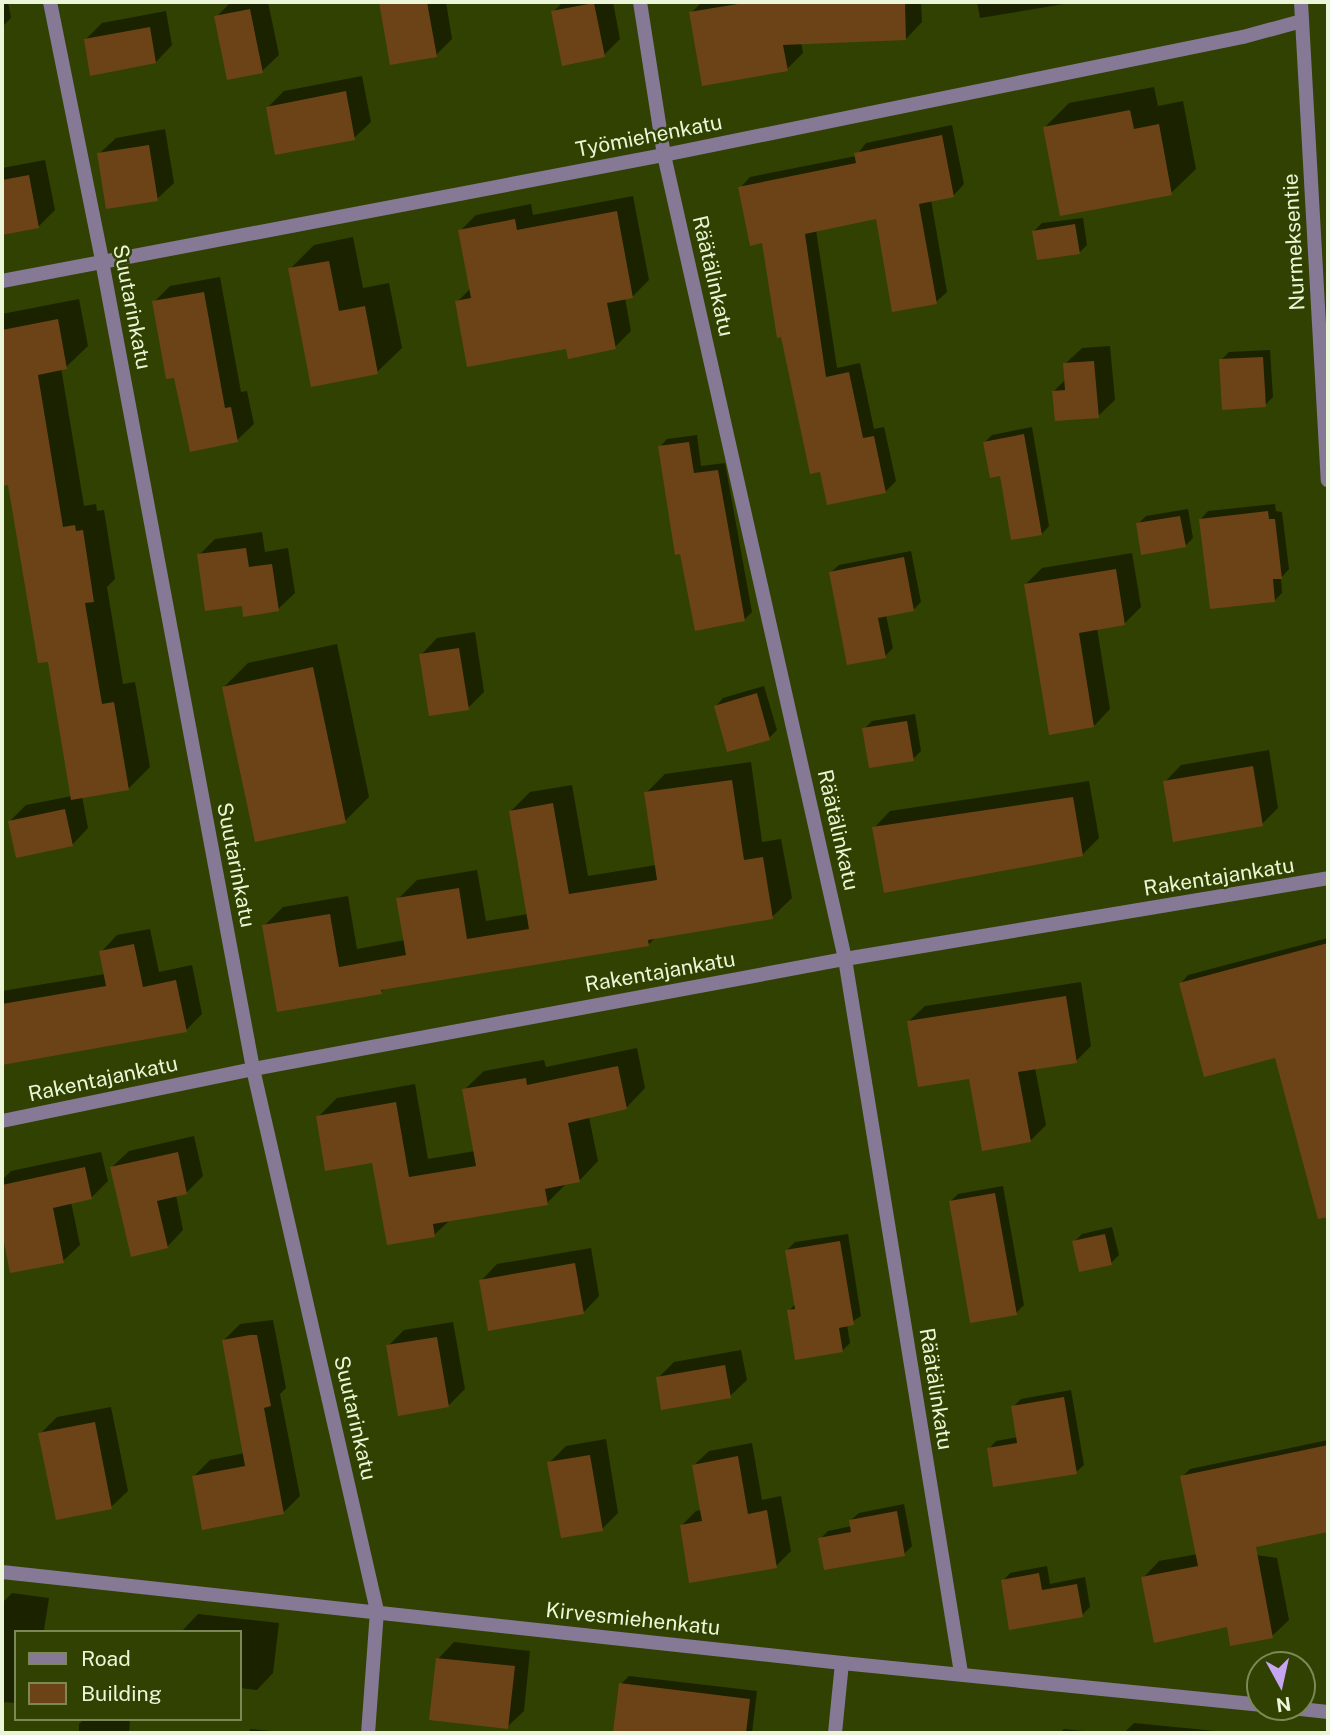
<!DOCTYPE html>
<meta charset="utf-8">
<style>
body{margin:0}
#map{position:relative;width:1330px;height:1735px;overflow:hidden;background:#314101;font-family:"Public Sans",sans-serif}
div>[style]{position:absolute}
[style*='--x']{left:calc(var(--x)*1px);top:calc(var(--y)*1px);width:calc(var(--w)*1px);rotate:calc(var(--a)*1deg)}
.shadow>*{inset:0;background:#0007}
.building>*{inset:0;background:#6c4317}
.minor>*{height:14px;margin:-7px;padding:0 7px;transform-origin:7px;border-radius:7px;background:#857996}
.tertiary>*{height:14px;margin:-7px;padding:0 7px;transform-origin:7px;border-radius:7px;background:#857996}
span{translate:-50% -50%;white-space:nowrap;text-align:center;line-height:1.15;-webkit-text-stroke:5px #314101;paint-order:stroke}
.street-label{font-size:21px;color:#eaf6d7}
.frame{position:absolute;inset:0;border:4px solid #eaf6d7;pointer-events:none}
.legend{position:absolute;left:14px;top:1630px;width:228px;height:91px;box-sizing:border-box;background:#314101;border:2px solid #7b8957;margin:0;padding:9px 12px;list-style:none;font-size:21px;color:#eaf6d7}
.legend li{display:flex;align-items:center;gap:14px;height:35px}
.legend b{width:35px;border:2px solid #7b8957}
.north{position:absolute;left:1246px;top:1651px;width:70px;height:70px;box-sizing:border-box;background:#314101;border:2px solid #7b8957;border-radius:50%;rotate:172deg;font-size:19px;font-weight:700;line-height:28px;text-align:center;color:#eaf6d7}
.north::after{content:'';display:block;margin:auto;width:24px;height:32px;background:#c6a6f0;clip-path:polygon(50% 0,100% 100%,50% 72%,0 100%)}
</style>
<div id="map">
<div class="shadow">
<div style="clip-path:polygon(2px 2px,8px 2px,11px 18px,2px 27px)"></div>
<div style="clip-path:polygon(231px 2px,268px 2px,279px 55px,262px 71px,216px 17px)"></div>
<div style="clip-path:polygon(381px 2px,446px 2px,452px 39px,436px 55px,392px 63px)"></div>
<div style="clip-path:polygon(563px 2px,613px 2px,620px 39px,604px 55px,553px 12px)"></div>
<div style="clip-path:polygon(702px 2px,794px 2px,803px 53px,787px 69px,691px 13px)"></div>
<div style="clip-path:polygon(832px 2px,921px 2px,922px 22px,906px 39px,833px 41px)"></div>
<div style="clip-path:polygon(977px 2px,1076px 2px,980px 18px)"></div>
<div style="clip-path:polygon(166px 11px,172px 45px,156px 62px,85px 40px,102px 23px)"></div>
<div style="clip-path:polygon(362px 76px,371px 122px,354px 138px,268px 107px,284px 91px)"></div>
<div style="clip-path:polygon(1154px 87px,1158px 106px,1183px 101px,1196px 169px,1171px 193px,1045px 127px,1069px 103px)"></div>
<div style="clip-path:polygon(952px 125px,964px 184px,954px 195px,931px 200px,947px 292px,936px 302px,878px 217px,816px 230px,837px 368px,860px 363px,874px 429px,884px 427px,896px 481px,885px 492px,828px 503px,764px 241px,740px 188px,750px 177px,856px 156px,866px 143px)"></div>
<div style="clip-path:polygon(165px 129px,174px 183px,157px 199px,99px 154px,116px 138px)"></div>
<div style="clip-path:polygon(45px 160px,55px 210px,39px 226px,2px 233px,2px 168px)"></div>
<div style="clip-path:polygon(633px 196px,649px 280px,633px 296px,625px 298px,631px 331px,615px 347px,567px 347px,457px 302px,471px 288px,460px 231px,476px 215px,531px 204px,533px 215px)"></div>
<div style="clip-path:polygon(1083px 218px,1087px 245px,1079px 253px,1034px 231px,1042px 223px)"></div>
<div style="clip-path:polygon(353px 237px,363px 288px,389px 283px,402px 348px,377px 372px,290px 269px,314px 245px)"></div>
<div style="clip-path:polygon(220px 277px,241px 392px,247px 391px,254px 424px,237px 440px,175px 376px,154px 302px,170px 286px)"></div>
<div style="clip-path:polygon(79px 299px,88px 346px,66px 367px,61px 368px,84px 506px,96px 504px,97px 511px,104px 510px,115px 579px,107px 587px,123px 684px,135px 682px,150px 767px,129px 788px,82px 796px,88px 828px,72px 845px,10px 821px,26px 805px,72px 796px,49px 660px,10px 483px,2px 484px,2px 314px)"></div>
<div style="clip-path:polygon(1110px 346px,1115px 400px,1098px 416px,1054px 391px,1066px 379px,1065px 364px,1082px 348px)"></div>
<div style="clip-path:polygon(1270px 350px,1273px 397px,1265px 405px,1221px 360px,1229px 352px)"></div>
<div style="clip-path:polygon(1032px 427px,1049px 526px,1042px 534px,984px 443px,992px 435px)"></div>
<div style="clip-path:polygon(697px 435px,701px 466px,725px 463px,752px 612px,744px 620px,660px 447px,667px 439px)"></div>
<div style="clip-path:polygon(1275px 504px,1276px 511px,1282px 512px,1289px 569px,1281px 578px,1282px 593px,1274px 601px,1201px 519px,1208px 511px)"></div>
<div style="clip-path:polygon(1188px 509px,1193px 538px,1185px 546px,1138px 524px,1146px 516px)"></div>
<div style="clip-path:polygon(262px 532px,265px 552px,288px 548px,295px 593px,278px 609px,243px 604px,199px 555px,215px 539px)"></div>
<div style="clip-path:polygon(911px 551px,921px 602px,913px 610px,886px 615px,893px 648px,885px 656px,831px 572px,839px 565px)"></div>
<div style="clip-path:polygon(1132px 553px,1141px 607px,1124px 624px,1097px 628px,1110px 709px,1094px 726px,1025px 585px,1042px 568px)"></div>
<div style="clip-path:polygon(475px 632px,484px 692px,468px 708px,421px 655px,437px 638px)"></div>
<div style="clip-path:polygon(337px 644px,369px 797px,345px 821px,224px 687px,248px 663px)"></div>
<div style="clip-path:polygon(764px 686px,777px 730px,769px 738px,716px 706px,723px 698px)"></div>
<div style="clip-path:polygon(915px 714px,921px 751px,913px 759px,864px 729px,872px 721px)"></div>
<div style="clip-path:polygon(1269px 750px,1278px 808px,1262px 824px,1165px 782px,1181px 765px)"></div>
<div style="clip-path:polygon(751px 762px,762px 842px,781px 839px,792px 898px,772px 917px,656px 937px,648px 945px,386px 987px,381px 992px,264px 926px,283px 907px,348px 896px,357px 949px,405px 940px,398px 899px,417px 880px,477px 870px,486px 921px,528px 914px,511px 811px,530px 792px,572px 785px,588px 876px,656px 865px,646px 793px,665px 774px)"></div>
<div style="clip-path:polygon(1089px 781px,1099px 838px,1082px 855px,874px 828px,890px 811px)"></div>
<div style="clip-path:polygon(150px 929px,159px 972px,192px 965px,202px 1014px,186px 1030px,2px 1063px,2px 991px,105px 974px,101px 952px,117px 935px)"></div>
<div style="clip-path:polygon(1328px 938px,1328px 1159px,1305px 1165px,1276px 1056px,1181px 983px,1188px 975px)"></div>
<div style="clip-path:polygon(1081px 982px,1091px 1046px,1076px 1061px,1035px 1068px,1046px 1125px,1031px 1140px,970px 1077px,909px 1021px,925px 1006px)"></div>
<div style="clip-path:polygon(637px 1048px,645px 1088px,626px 1108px,589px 1117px,598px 1161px,579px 1181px,567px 1183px,547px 1203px,450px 1220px,434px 1235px,374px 1161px,318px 1117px,337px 1098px,415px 1084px,428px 1159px,475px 1151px,464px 1090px,484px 1071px,544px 1060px,546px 1067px)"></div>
<div style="clip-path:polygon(194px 1136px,203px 1176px,187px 1192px,176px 1195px,183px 1230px,167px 1247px,112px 1167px,129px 1151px)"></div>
<div style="clip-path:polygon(101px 1152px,108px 1181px,91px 1198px,71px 1202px,80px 1245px,63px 1261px,12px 1271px,2px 1223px,2px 1180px,11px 1171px)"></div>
<div style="clip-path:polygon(1003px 1186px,1024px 1305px,1016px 1313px,950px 1202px,958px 1194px)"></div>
<div style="clip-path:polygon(1112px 1227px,1119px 1255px,1111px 1263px,1074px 1242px,1082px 1234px)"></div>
<div style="clip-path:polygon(848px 1234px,861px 1316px,847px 1325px,850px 1343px,842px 1351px,789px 1311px,796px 1303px,787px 1250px,795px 1242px)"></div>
<div style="clip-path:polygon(591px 1248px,599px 1296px,583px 1313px,481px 1281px,497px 1264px)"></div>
<div style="clip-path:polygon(273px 1320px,286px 1388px,280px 1394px,300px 1496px,284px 1512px,194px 1476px,210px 1460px,245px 1453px,223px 1341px,240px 1324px)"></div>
<div style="clip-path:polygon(453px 1322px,465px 1389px,448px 1406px,388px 1346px,404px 1330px)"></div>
<div style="clip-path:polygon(741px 1350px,747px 1380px,730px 1396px,658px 1378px,674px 1362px)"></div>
<div style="clip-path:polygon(1071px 1390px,1084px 1465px,1076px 1472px,989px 1449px,996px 1441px,1018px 1437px,1013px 1407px,1021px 1399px)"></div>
<div style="clip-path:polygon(111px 1407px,128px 1491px,111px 1507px,40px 1434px,57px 1417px)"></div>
<div style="clip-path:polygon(606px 1439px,618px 1513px,602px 1529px,549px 1463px,566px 1446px)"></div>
<div style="clip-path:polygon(1328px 1440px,1328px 1531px,1227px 1551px,1277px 1558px,1289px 1620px,1272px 1636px,1228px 1625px,1143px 1578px,1159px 1561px,1198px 1554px,1182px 1477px,1190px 1469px)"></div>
<div style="clip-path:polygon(752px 1443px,762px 1500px,781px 1496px,791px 1551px,776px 1566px,681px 1526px,696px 1511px,702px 1510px,694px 1465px,709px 1451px)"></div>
<div style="clip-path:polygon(904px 1504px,912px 1546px,904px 1554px,820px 1539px,828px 1531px,852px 1526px,851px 1520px,859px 1513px)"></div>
<div style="clip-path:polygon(1047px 1566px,1050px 1584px,1085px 1577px,1090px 1607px,1082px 1615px,1003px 1581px,1010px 1573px)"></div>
<div style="clip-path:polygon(12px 1593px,49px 1598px,44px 1630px,58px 1632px,16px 1632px,16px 1703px,2px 1702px,2px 1603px)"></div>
<div style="clip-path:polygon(198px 1614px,279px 1623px,273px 1673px,257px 1690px,240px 1688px,240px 1632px,181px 1632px)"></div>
<div style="clip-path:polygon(454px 1642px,530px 1651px,524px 1711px,507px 1727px,438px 1659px)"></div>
<div style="clip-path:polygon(629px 1676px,757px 1691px,752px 1733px,615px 1733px,621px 1684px)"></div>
<div style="clip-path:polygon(84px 1719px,130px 1719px,129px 1733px,79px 1733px,79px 1724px)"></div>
<div style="clip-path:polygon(1134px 1723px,1226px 1732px,1226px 1733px,1124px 1733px)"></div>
<div style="clip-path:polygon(251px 1729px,291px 1733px,247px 1733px)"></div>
<div style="clip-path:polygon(1064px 1729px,1103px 1733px,1060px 1733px)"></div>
</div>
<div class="building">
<div style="clip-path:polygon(379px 2px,427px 2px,437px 57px,390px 65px)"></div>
<div style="clip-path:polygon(750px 2px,905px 2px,906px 40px,783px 45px,788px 71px,702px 86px,689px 12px)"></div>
<div style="clip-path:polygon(594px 3px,605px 57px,562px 66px,551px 11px)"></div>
<div style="clip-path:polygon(250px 9px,263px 73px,227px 80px,214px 16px)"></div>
<div style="clip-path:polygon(150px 27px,156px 63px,90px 76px,84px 39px)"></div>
<div style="clip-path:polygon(346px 91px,355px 140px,275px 155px,266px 107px)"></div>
<div style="clip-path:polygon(1130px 110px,1134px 129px,1159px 124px,1172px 195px,1060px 216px,1043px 127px)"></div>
<div style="clip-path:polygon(942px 135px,954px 197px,919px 204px,937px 304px,892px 312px,876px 219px,805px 234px,826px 377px,849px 372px,863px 438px,874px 436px,886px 493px,827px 505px,820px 472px,810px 474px,781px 337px,777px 338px,762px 243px,750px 246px,738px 187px,856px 163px,854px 153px)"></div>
<div style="clip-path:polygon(149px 145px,158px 201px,106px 209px,97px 153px)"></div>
<div style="clip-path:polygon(29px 175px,39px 228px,2px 235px,2px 180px)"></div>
<div style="clip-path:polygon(617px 211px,633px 298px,607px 303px,616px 349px,568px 359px,566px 349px,467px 367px,455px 301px,471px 298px,458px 230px,515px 219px,517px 230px)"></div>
<div style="clip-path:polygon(1075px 224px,1080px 254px,1037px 260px,1032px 231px)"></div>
<div style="clip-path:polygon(329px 261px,339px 311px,365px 306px,378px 374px,311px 387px,288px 268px)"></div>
<div style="clip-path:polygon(204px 292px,225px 408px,231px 407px,238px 442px,190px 452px,174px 378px,166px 379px,152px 301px)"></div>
<div style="clip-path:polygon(58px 319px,67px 369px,38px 375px,63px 527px,75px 525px,76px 531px,83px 530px,94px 602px,85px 603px,102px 704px,114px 702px,129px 790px,71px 800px,48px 662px,38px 663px,8px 485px,2px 486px,2px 330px)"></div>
<div style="clip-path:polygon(1263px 357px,1266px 407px,1222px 410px,1219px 359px)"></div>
<div style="clip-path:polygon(1094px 361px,1099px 418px,1055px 421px,1052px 391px,1065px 390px,1063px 363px)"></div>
<div style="clip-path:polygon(1024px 434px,1042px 535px,1011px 540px,1000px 476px,990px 478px,983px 442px)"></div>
<div style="clip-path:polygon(689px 442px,694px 473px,718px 470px,745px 621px,695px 631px,680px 554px,675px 555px,658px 446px)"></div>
<div style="clip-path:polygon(1268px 511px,1269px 519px,1275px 519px,1282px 579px,1273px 579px,1275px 602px,1210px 609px,1199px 519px)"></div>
<div style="clip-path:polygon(1180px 516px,1186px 547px,1141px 555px,1136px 523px)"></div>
<div style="clip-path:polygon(246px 548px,249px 567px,272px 564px,279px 611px,243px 617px,242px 606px,205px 611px,197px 554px)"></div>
<div style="clip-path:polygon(904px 557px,914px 611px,878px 618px,886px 658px,847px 665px,829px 572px)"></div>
<div style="clip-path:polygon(1116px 569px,1125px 625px,1079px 633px,1094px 727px,1049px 735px,1024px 584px)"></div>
<div style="clip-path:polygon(459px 648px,469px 710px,429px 716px,419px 654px)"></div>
<div style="clip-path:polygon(313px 667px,346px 823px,255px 842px,222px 687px)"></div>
<div style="clip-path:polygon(757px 693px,770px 740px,727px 752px,714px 706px)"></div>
<div style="clip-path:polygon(907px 721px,914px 761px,869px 768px,862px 728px)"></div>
<div style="clip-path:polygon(1253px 766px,1263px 826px,1173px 842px,1163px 781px)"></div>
<div style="clip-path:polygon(732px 780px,744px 860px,763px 857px,773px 919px,648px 940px,649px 946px,381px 990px,382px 994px,277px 1012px,262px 925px,330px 914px,339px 967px,406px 955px,396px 898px,459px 888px,467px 939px,529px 929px,509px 811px,553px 803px,569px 894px,657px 880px,644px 792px)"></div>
<div style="clip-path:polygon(1073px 797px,1083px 856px,884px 893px,872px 827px)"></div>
<div style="clip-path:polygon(65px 809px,73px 846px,16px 858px,8px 821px)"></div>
<div style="clip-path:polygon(1328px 943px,1328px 1217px,1318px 1219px,1275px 1058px,1204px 1077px,1179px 983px)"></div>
<div style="clip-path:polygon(134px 944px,143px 987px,176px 980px,187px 1032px,2px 1065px,2px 1004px,106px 986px,99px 951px)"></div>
<div style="clip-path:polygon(1066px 996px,1077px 1063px,1018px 1072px,1031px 1142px,982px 1151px,969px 1079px,918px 1087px,907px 1021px)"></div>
<div style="clip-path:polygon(618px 1066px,627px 1109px,568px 1123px,580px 1182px,545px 1189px,548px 1205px,433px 1224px,435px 1237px,387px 1245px,372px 1163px,325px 1171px,316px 1116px,396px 1102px,409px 1177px,476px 1166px,462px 1089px,526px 1078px,527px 1085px)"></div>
<div style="clip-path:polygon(178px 1152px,187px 1194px,157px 1201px,168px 1248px,131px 1257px,110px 1167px)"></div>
<div style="clip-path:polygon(85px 1167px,92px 1199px,53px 1208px,64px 1263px,10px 1273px,2px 1232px,2px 1185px)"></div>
<div style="clip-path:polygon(995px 1193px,1017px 1315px,970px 1323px,949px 1201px)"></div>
<div style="clip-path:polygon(1105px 1234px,1112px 1265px,1079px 1272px,1072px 1241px)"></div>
<div style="clip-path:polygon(840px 1241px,854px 1325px,839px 1328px,843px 1352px,795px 1360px,787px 1310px,795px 1309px,785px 1250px)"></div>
<div style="clip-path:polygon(575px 1263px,584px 1314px,488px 1331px,479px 1280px)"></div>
<div style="clip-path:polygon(250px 1335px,257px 1335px,271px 1406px,264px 1408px,284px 1514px,202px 1530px,192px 1476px,245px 1466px,222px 1340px)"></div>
<div style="clip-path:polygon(437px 1337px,449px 1407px,398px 1416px,386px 1345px)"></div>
<div style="clip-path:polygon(725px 1365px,731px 1398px,661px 1410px,656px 1377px)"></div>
<div style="clip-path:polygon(1064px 1397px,1077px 1474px,993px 1487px,987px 1448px,1017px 1443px,1011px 1406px)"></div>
<div style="clip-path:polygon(95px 1422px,112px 1509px,56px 1520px,38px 1433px)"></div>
<div style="clip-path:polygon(1328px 1445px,1328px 1532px,1256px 1547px,1273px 1638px,1230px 1646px,1227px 1627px,1154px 1643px,1141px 1577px,1198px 1566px,1180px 1476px)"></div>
<div style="clip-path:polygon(590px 1455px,603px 1531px,561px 1538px,547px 1462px)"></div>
<div style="clip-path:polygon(738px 1456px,748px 1514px,767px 1510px,777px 1568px,689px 1583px,680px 1525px,702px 1521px,692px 1465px)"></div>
<div style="clip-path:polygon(897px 1511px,905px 1556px,824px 1570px,818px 1538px,851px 1532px,849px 1520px)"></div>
<div style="clip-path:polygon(1039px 1573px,1042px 1590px,1077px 1584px,1083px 1617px,1009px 1630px,1001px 1580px)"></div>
<div style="clip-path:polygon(436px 1658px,515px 1666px,508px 1729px,429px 1720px)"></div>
<div style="clip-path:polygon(619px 1683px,750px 1699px,746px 1733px,613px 1733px)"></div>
</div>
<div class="minor">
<div style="--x:50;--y:2;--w:264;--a:78.6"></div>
<div style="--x:102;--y:261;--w:822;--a:79.41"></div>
<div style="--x:253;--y:1069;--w:556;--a:77.11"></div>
<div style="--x:377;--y:1611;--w:122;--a:94.2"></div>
<div style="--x:640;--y:2;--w:155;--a:81.1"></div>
<div style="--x:664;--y:155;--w:824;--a:77.31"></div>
<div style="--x:845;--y:959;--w:723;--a:80.77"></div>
<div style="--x:2;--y:281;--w:674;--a:-10.78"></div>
<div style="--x:664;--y:155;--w:591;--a:-11.52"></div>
<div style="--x:1243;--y:37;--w:61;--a:-15.2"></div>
<div style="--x:2;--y:1121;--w:256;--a:-11.7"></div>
<div style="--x:253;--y:1069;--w:602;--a:-10.53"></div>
<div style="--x:845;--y:959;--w:490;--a:-9.5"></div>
<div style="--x:2;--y:1572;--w:845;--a:6.18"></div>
<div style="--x:842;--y:1663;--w:420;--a:5.7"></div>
<div style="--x:1283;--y:1707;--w:45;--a:6.3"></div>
<div style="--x:835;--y:1733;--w:70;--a:-84.3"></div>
</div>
<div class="tertiary">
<div style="--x:1301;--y:2;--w:479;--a:86.8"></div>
</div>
<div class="street-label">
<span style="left:649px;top:136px;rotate:-11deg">Työmiehenkatu</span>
<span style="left:1294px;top:242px;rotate:-93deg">Nurmeksentie</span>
<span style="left:713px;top:276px;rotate:77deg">Räätälinkatu</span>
<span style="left:132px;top:307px;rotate:79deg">Suutarinkatu</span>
<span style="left:838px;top:830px;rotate:77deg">Räätälinkatu</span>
<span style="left:236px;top:865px;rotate:79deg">Suutarinkatu</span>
<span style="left:1219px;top:877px;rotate:-9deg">Rakentajankatu</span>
<span style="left:660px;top:972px;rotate:-10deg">Rakentajankatu</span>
<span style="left:103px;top:1079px;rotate:-12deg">Rakentajankatu</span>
<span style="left:936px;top:1389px;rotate:81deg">Räätälinkatu</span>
<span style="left:355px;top:1418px;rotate:77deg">Suutarinkatu</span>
<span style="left:633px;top:1619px;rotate:6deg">Kirvesmiehenkatu</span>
</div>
<div class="frame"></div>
<ul class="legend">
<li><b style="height:9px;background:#857996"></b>Road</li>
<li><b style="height:19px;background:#6c4317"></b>Building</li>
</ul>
<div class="north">N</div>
</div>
